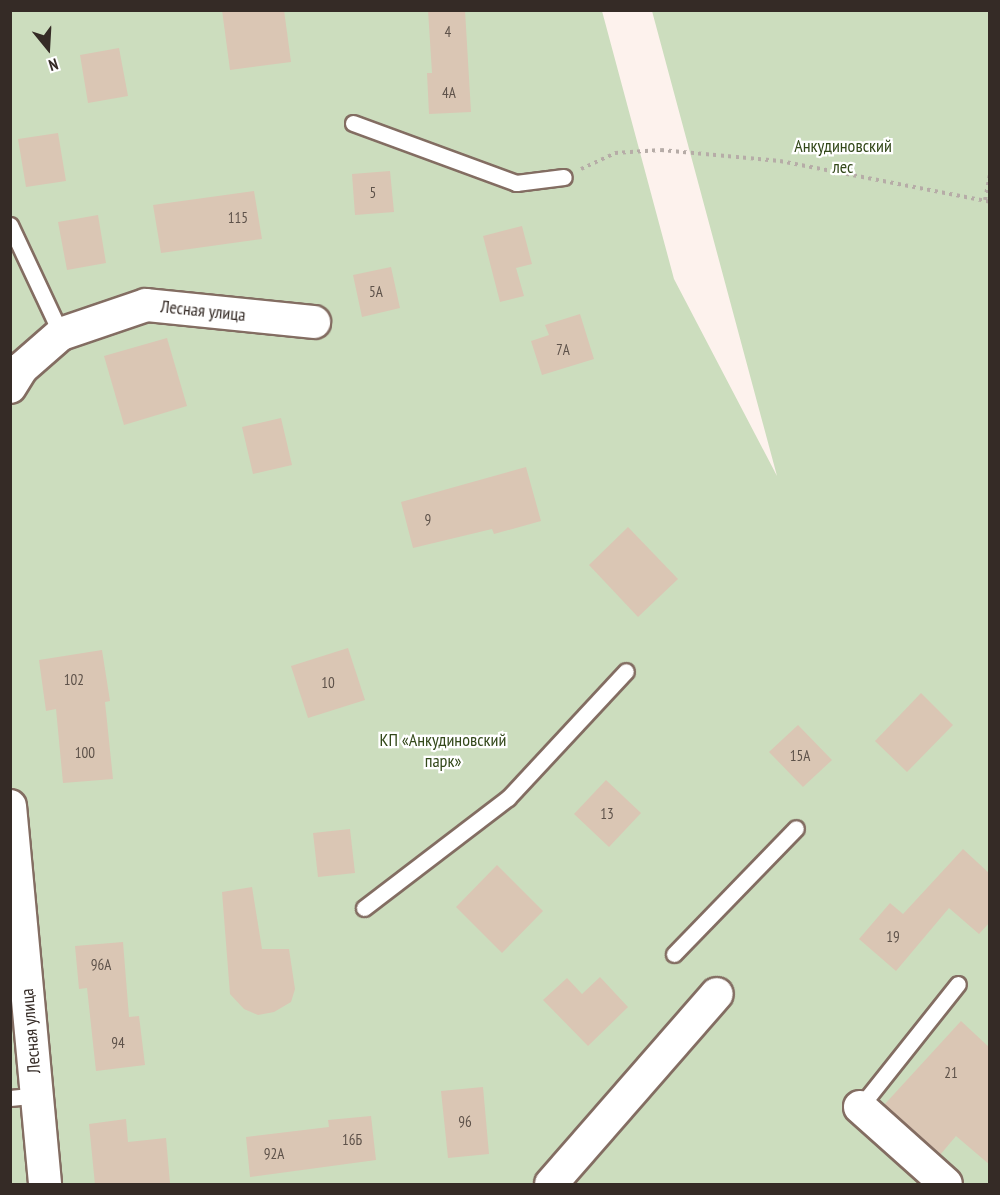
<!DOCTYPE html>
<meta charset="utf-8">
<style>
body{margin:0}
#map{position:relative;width:1000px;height:1195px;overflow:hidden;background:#fdf2ed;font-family:"PT Sans Narrow",sans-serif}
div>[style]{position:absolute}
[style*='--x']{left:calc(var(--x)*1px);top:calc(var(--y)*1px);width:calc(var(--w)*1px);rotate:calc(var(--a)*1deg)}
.green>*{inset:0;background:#ccddbe}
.building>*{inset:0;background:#dac6b4}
.path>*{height:4px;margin-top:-2px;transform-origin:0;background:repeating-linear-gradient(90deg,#b6aca7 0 3px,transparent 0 7.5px)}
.roads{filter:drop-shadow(2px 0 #836d62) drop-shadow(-2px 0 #836d62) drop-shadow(0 2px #836d62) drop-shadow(0 -2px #836d62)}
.service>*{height:15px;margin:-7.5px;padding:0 7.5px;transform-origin:7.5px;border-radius:7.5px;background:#fff}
.minor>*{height:32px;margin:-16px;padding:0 16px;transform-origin:16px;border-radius:16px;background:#fff}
span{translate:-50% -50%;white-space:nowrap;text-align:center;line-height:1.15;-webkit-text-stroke:4.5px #fff;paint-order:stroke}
.number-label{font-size:15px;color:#5e524a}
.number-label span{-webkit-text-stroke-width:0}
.park-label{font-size:18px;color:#33481a}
.street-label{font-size:18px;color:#352b26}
.frame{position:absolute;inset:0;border:12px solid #352b26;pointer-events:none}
.north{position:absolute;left:18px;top:18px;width:60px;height:60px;-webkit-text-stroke:4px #fff;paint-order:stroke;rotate:162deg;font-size:16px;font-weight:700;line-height:24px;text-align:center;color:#352b26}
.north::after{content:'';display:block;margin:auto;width:21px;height:27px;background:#352b26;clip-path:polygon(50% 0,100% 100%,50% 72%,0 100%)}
</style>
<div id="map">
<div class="green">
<div style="clip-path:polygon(10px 11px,602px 11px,674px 279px,777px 476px,652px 11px,989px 11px,989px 1184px,11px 1184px)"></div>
</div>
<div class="building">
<div style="clip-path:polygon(222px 10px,284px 10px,291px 62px,230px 70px)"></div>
<div style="clip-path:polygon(428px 10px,465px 10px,471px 112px,429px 114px,427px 73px,432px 73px)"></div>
<div style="clip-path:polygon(119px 48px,128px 96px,88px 103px,80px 55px)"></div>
<div style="clip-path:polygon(58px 133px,66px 181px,26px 187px,18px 139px)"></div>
<div style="clip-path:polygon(390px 171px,394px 212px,355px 215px,352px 174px)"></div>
<div style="clip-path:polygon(254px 191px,262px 239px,161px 253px,153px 205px)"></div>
<div style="clip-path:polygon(98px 215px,106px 263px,67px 270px,58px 222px)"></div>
<div style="clip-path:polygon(522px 226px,532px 264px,516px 268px,524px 296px,500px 302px,483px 236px)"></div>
<div style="clip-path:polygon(391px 267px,400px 308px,362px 317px,353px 275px)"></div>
<div style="clip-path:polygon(580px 314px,594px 359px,542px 375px,531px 341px,549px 335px,545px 325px)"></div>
<div style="clip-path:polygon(167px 338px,187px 406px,124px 425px,104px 356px)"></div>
<div style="clip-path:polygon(281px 418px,292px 465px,253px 474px,242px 427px)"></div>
<div style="clip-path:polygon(526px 467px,541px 521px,494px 534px,492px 529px,413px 548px,401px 502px)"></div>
<div style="clip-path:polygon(628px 527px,678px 579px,638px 617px,589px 565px)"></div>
<div style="clip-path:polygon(348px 648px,365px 700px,308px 718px,291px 666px)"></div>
<div style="clip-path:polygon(102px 650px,110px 701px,105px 702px,113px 779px,63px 783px,56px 709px,46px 711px,39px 660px)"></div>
<div style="clip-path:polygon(921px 693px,953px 725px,907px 772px,875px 741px)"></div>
<div style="clip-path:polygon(798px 725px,832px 760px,803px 787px,769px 752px)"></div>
<div style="clip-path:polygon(606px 780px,641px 813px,609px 847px,574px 814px)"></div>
<div style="clip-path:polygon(350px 829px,355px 873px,318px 877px,313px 833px)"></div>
<div style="clip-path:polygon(963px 849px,990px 874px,990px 922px,979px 934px,949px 908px,896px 971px,859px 939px,890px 903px,903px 914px)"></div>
<div style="clip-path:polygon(497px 865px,543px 911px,502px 953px,456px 907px)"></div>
<div style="clip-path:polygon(252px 887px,262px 949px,289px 949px,295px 989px,291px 1002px,274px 1012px,258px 1015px,244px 1009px,230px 994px,222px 892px)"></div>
<div style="clip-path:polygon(123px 942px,129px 1017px,139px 1016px,145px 1065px,96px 1071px,87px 988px,79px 989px,75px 946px)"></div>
<div style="clip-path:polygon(600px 977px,628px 1007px,588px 1046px,543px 1000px,567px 978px,582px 994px)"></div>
<div style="clip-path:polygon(961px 1021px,990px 1048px,990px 1165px,956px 1136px,940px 1155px,884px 1105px)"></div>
<div style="clip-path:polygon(483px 1087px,489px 1154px,448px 1158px,441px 1091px)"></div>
<div style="clip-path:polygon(371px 1116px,376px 1160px,250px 1177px,246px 1137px,329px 1127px,328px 1120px)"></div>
<div style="clip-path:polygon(126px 1119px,128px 1142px,166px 1138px,170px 1183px,95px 1185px,89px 1124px)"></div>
</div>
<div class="path">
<div style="--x:581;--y:169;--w:38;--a:-25"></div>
<div style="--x:615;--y:153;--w:46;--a:-3.7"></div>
<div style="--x:661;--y:150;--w:120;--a:5.3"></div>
<div style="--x:780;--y:161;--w:214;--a:11"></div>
<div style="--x:985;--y:200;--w:26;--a:-79"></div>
</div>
<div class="roads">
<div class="service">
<div style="--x:353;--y:123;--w:174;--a:20.2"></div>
<div style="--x:516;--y:183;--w:48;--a:-7.1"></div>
<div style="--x:10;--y:225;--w:120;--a:64.9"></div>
<div style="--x:364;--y:908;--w:181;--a:-37.4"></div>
<div style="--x:508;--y:798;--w:173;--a:-47.1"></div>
<div style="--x:674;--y:954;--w:175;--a:-45.9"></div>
<div style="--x:10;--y:1098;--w:27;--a:-6"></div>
<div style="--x:860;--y:1107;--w:157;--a:-51.5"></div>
</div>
<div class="minor">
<div style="--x:10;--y:387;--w:22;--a:-58"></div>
<div style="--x:22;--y:368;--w:52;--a:-41.1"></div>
<div style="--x:61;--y:334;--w:90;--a:-18.8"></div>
<div style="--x:146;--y:305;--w:169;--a:5.8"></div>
<div style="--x:10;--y:806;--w:380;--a:84.7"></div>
<div style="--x:860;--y:1107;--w:115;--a:41.8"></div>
<div style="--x:551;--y:1184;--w:252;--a:-48.9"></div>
</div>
</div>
<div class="number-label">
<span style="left:448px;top:32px">4</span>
<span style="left:449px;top:93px">4А</span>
<span style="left:373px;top:193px">5</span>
<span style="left:238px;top:218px">115</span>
<span style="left:376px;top:292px">5А</span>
<span style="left:563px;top:350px">7А</span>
<span style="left:428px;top:520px">9</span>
<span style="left:74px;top:680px">102</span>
<span style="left:328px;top:683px">10</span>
<span style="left:85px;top:753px">100</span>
<span style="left:800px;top:756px">15А</span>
<span style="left:607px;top:814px">13</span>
<span style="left:893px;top:937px">19</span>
<span style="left:101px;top:965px">96А</span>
<span style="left:118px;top:1043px">94</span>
<span style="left:951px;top:1073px">21</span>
<span style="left:465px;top:1122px">96</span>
<span style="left:352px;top:1140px">16Б</span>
<span style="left:274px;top:1154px">92А</span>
</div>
<div class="park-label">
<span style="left:843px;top:157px">Анкудиновский<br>лес</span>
<span style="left:443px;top:751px">КП «Анкудиновский<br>парк»</span>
</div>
<div class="street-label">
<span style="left:203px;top:311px;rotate:6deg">Лесная улица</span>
<span style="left:31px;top:1031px;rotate:-95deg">Лесная улица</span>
</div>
<div class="frame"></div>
<div class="north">N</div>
</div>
